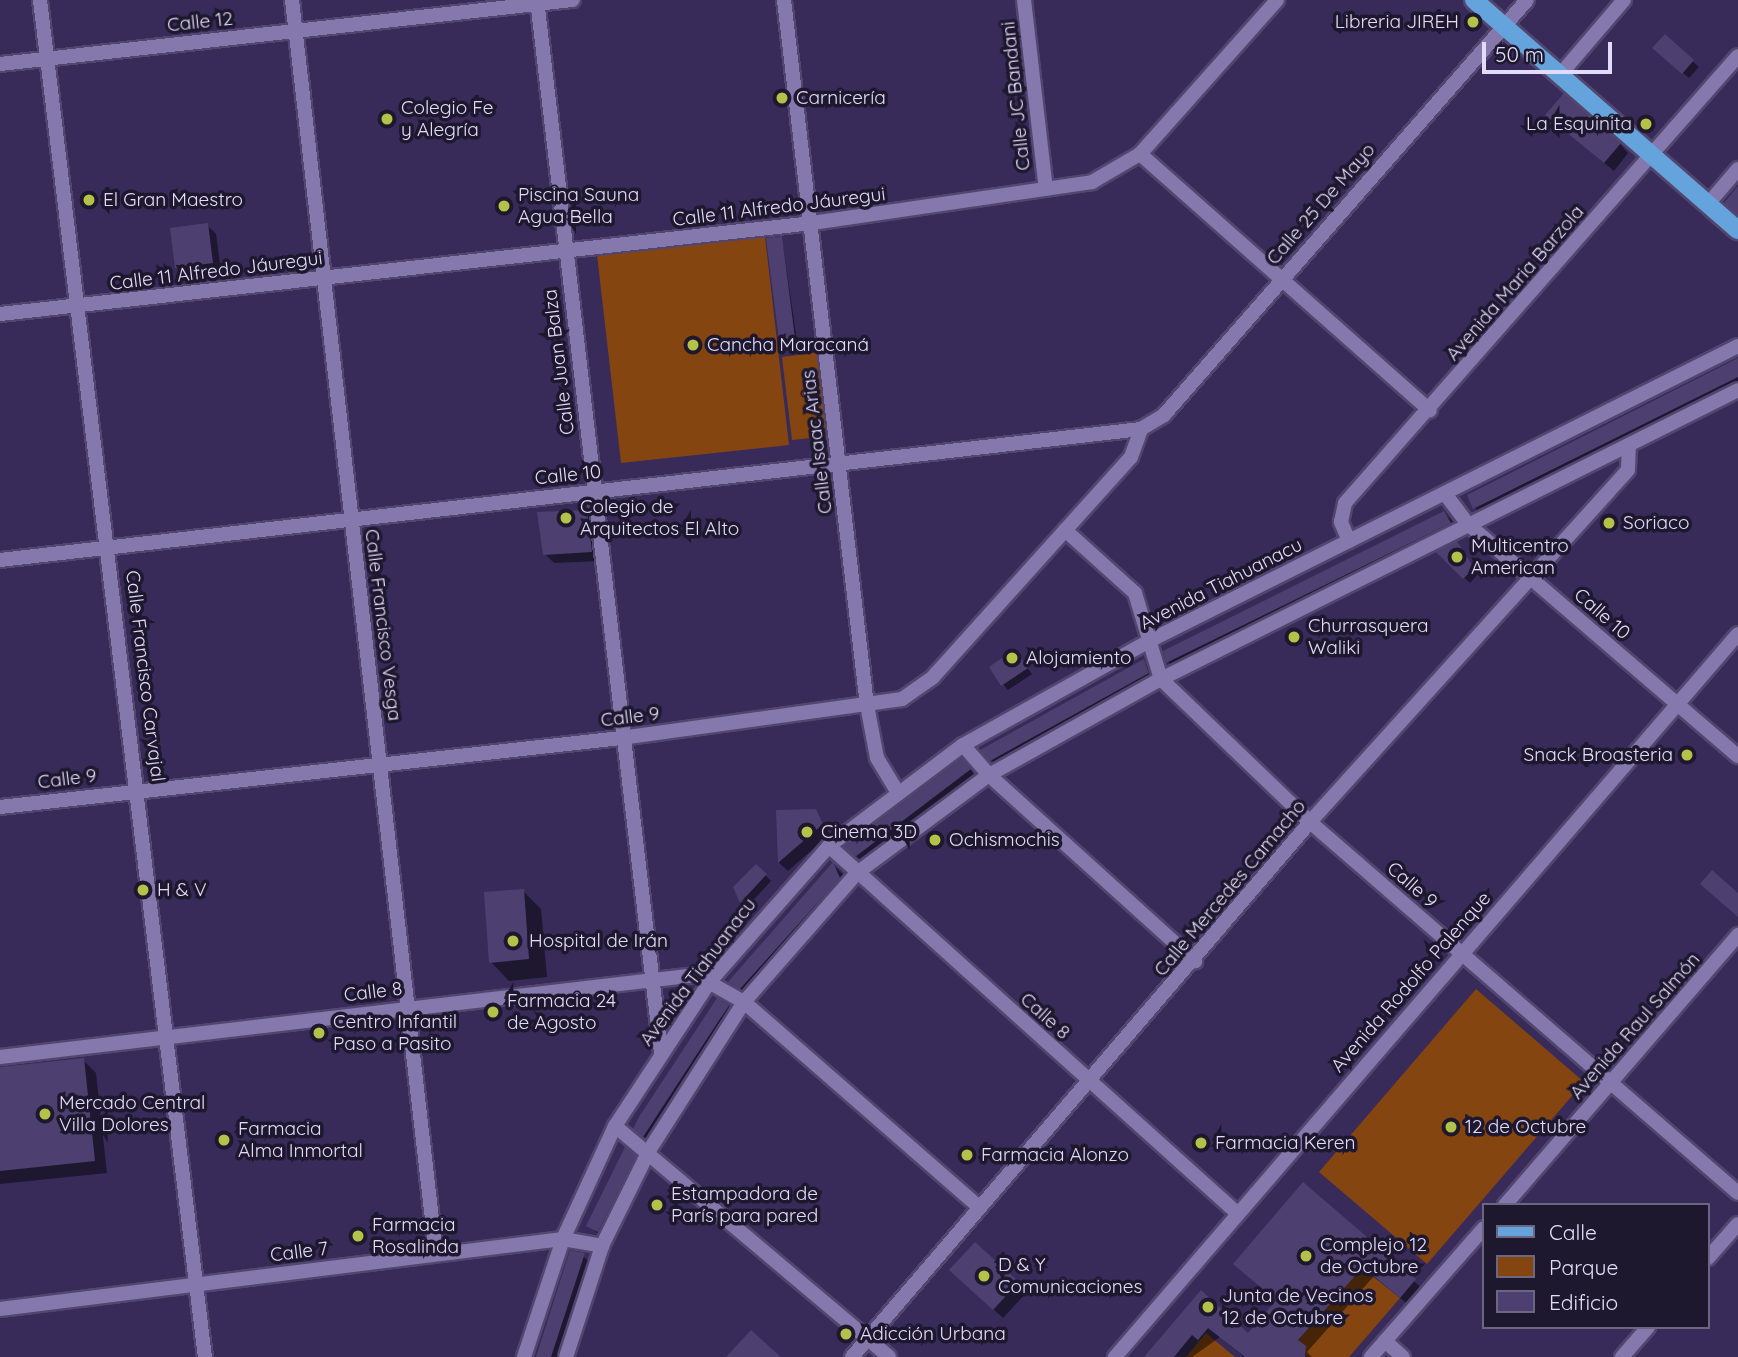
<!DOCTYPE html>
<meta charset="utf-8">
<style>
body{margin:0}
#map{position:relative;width:1738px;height:1357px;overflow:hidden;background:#382b5a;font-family:Quicksand,sans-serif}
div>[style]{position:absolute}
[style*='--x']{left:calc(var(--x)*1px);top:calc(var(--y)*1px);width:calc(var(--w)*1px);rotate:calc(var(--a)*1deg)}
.green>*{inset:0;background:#844510}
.shadow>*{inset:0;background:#0007}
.building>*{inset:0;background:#4d4071}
.roads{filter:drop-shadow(2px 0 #52466f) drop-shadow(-2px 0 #52466f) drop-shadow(0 2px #52466f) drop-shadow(0 -2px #52466f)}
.minor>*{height:14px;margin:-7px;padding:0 7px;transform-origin:7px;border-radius:7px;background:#8578ad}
.primary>*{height:18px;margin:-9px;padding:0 9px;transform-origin:9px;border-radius:9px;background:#64a3db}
.dots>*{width:19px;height:19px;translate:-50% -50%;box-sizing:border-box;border:4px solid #1e182e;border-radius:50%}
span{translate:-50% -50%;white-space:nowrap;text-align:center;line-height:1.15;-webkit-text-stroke:7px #1e182e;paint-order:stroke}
.street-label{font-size:19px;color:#e2dcfa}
.poi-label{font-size:19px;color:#e2dcfa}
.right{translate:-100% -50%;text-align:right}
.left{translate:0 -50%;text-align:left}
.legend{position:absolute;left:1482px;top:1203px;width:228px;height:126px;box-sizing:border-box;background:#1e182e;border:2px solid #6c6680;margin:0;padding:9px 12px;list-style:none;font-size:21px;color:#e2dcfa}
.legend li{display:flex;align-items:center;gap:14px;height:35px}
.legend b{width:35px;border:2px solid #6c6680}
.scale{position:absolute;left:1482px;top:42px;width:130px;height:32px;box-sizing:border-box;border:4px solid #e2dcfa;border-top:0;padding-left:9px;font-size:21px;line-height:24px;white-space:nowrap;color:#e2dcfa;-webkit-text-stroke:5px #1e182e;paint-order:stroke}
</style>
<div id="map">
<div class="green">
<div style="clip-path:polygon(764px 228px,789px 445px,621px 463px,596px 246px)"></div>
<div style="clip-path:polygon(820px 352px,830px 436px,792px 440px,782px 357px)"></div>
<div style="clip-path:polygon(1476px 989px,1584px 1082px,1427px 1264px,1319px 1172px)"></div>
<div style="clip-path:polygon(1362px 1268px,1400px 1298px,1349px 1357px,1307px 1357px,1298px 1340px)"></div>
<div style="clip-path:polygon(1206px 1333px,1235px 1357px,1186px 1357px)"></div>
</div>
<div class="shadow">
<div style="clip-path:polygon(1665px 37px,1699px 67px,1689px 78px,1660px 54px)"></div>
<div style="clip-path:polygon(1557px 124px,1620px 144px,1628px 153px,1614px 171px)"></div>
<div style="clip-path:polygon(207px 225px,216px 234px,221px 271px,186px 276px,177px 267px)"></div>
<div style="clip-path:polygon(782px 238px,798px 348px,784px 349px,782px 347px)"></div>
<div style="clip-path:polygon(1738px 360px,1738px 385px,1481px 514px,1475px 508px,1470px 495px)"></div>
<div style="clip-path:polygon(587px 512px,596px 521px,600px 561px,554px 563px,545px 554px)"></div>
<div style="clip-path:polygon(1444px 513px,1456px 525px,1180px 674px,1168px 662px,1165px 652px)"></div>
<div style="clip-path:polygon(1457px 544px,1478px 574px,1470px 583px,1438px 553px)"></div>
<div style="clip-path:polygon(1015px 651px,1032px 674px,1008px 690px,1003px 684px)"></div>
<div style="clip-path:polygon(1144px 661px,1157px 682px,1000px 769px,991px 760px)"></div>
<div style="clip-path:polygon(970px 769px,978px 779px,866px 865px,847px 847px)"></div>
<div style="clip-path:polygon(815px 811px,830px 834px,788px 871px,779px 863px,778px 812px)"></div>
<div style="clip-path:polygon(833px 865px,849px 880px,750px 997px,739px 991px,730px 982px)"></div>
<div style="clip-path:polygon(756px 866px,771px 881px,747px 907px,735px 888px)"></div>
<div style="clip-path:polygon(523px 891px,541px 909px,547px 977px,509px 981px,491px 962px)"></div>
<div style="clip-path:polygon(729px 1007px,737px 1015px,652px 1144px,635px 1129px)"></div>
<div style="clip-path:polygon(83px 1060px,96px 1073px,107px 1173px,0 1184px,0 1069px)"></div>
<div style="clip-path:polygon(635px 1157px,644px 1166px,607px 1240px,589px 1226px)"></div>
<div style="clip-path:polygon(1303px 1185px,1425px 1291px,1411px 1307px,1374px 1276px,1307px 1352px,1312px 1357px,1244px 1357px,1220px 1337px,1192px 1357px,1145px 1357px,1201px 1293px,1248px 1335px,1278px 1301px)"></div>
<div style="clip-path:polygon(975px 1244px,1027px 1292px,1003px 1318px,960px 1279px)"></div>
<div style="clip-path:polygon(581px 1254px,590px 1263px,562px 1357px,538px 1357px)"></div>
</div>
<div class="building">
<div style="clip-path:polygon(1665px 34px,1694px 60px,1682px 74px,1652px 48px)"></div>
<div style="clip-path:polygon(1564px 93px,1621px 143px,1604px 163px,1545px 115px)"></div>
<div style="clip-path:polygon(1738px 186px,1738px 215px,1724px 203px)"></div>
<div style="clip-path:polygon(208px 223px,213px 263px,175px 268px,170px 228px)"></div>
<div style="clip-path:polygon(782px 236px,796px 346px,780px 348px,766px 238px)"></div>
<div style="clip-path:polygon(1738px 358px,1738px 377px,1473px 509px,1467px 495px)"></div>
<div style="clip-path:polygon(587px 510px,592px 552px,543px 555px,537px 512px)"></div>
<div style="clip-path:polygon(1444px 511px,1451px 523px,1166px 663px,1163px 651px)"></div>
<div style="clip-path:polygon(1457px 541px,1474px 568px,1463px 579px,1436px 552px)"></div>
<div style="clip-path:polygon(1015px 649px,1028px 668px,1001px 686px,989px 667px)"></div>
<div style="clip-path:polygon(1144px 659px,1149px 673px,990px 761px,980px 750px)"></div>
<div style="clip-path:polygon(962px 758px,971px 769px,855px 857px,844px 847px)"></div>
<div style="clip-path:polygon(816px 809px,823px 824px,778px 863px,776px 810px)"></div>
<div style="clip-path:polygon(833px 862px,840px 878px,740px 989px,728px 982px)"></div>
<div style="clip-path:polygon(756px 864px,767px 874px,740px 903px,733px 887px)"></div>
<div style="clip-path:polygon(1712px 870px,1738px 893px,1738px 917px,1700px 884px)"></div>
<div style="clip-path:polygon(524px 889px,529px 959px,489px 963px,484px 892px)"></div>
<div style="clip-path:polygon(717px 998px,729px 1005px,643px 1137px,633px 1129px,639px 1117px)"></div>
<div style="clip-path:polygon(84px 1058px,95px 1161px,0 1171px,0 1067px)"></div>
<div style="clip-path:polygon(625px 1147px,636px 1156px,598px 1232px,586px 1226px)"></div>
<div style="clip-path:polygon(1303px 1182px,1416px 1279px,1400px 1298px,1363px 1267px,1298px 1340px,1306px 1346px,1305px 1357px,1245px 1357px,1208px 1328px,1198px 1340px,1192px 1335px,1174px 1357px,1144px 1357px,1201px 1290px,1248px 1333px,1276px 1300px,1233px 1264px)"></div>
<div style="clip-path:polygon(975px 1242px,1019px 1282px,993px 1310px,949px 1270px)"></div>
<div style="clip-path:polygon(570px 1250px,585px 1253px,551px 1357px,536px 1357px)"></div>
<div style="clip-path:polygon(751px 1330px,781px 1357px,726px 1357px)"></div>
</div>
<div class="roads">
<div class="minor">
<div style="--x:40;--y:0;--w:1367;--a:83.07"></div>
<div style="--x:292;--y:0;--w:1262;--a:83.45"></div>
<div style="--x:537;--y:0;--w:1060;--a:83.28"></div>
<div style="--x:784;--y:0;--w:710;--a:83.29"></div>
<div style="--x:867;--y:705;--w:54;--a:79.3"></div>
<div style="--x:877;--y:758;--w:37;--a:59"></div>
<div style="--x:1024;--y:0;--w:190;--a:83.4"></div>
<div style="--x:0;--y:64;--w:576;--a:-6.38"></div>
<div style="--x:1559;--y:76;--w:100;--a:-49.5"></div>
<div style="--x:1140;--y:154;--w:387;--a:41.5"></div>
<div style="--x:1708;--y:204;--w:46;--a:-49.4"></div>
<div style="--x:0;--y:314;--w:817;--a:-6.39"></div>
<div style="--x:812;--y:223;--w:283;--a:-8.3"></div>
<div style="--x:1092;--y:182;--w:56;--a:-30.3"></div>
<div style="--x:1140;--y:154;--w:206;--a:-48.3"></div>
<div style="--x:1446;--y:495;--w:36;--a:53"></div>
<div style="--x:1468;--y:524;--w:356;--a:40.7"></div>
<div style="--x:1065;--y:530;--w:94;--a:42"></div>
<div style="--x:1135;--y:593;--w:90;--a:73.2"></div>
<div style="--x:1161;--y:679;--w:207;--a:43.8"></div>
<div style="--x:1310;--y:822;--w:566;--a:40.92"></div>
<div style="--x:1349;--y:541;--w:21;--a:-113"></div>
<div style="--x:1341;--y:522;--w:19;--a:-78"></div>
<div style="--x:1345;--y:503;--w:595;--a:-48.68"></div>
<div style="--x:0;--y:560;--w:1148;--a:-6.55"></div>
<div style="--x:1141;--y:429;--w:27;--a:-31"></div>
<div style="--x:1164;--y:415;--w:551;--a:-48.82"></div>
<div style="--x:963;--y:745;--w:40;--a:49"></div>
<div style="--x:989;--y:775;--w:278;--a:42.1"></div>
<div style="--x:0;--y:807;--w:625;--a:-6.34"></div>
<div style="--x:621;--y:738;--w:284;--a:-7.9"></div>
<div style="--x:902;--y:699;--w:38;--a:-35"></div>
<div style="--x:933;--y:677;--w:296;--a:-48"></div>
<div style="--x:1131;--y:457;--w:30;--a:-70"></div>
<div style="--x:829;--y:846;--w:549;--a:41.97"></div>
<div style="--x:0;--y:1057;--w:701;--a:-6.72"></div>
<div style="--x:696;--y:975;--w:55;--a:29.4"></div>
<div style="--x:744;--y:1002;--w:312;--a:41.1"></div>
<div style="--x:615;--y:1126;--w:358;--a:40.1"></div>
<div style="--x:1505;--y:1205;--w:357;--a:-49.2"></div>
<div style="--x:1708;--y:1258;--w:45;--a:-48.6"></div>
<div style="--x:0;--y:1309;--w:567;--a:-7.09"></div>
<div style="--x:563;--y:1239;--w:40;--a:10"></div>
<div style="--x:1385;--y:1341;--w:24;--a:42"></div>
<div style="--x:524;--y:1357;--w:124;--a:-71.7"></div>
<div style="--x:563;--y:1239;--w:124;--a:-65.3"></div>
<div style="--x:615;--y:1126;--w:175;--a:-56.7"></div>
<div style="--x:711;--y:980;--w:179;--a:-48.6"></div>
<div style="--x:829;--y:846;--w:168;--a:-37"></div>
<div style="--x:963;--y:745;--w:211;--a:-29.2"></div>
<div style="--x:1147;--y:642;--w:661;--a:-26.6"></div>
<div style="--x:566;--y:1357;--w:117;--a:-72"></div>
<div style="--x:602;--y:1246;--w:108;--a:-63.7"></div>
<div style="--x:650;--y:1149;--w:174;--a:-57.4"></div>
<div style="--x:744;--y:1002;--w:171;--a:-48.8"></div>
<div style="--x:857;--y:873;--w:164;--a:-36.6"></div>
<div style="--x:989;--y:775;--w:197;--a:-29.2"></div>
<div style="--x:1161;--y:679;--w:645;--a:-26.6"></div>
<div style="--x:852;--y:1357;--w:704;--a:-49.43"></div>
<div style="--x:1310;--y:822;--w:474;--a:-47.9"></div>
<div style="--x:1628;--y:470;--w:25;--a:-88"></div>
<div style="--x:1115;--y:1357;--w:954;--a:-49.25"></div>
<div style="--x:1371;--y:1357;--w:171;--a:-48.8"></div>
<div style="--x:1622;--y:1357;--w:40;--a:-49"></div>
</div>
<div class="primary">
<div style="--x:1474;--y:0;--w:350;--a:41.1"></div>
</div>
</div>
<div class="dots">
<div style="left:1473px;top:22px;background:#b5c249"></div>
<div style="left:782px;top:98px;background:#b5c249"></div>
<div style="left:387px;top:119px;background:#b5c249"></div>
<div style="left:1646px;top:124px;background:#b5c249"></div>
<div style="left:89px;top:200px;background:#b5c249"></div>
<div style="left:504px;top:206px;background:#b5c249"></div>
<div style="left:693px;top:345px;background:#b5c249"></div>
<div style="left:566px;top:518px;background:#b5c249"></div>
<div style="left:1609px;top:523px;background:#b5c249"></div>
<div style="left:1457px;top:557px;background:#b5c249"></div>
<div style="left:1294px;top:637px;background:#b5c249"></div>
<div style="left:1012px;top:658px;background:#b5c249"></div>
<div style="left:1687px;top:755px;background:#b5c249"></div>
<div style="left:807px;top:832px;background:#b5c249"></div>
<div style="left:935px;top:840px;background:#b5c249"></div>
<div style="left:143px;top:890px;background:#b5c249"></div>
<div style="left:513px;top:941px;background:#b5c249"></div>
<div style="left:493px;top:1012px;background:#b5c249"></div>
<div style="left:319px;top:1033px;background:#b5c249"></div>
<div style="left:45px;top:1114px;background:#b5c249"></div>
<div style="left:1451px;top:1127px;background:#b5c249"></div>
<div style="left:224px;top:1140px;background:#b5c249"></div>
<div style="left:1201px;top:1143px;background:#b5c249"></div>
<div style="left:967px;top:1155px;background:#b5c249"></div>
<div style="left:657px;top:1205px;background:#b5c249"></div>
<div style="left:358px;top:1236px;background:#b5c249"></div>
<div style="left:1306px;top:1256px;background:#b5c249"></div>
<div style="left:984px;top:1276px;background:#b5c249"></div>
<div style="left:1208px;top:1307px;background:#b5c249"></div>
<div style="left:846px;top:1334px;background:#b5c249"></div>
</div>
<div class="street-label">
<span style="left:200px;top:22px;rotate:-6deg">Calle 12</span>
<span style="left:1016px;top:96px;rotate:-96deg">Calle JC Bandani</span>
<span style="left:1321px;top:204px;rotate:-49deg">Calle 25 De Mayo</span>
<span style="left:779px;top:207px;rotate:-7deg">Calle 11 Alfredo Jáuregui</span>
<span style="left:216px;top:271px;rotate:-7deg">Calle 11 Alfredo Jáuregui</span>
<span style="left:1515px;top:283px;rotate:-49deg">Avenida Maria Barzola</span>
<span style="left:559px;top:362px;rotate:-97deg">Calle Juan Balza</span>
<span style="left:817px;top:442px;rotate:-97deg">Calle Isaac Arias</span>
<span style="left:568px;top:475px;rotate:-6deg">Calle 10</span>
<span style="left:1221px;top:584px;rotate:-27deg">Avenida Tiahuanacu</span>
<span style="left:1602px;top:614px;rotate:41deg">Calle 10</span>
<span style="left:383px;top:625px;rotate:83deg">Calle Francisco Vesga</span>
<span style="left:145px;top:676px;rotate:83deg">Calle Francisco Carvajal</span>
<span style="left:630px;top:717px;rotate:-7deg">Calle 9</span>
<span style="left:67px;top:779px;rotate:-7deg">Calle 9</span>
<span style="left:1412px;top:885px;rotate:41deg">Calle 9</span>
<span style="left:1230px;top:888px;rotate:-50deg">Calle Mercedes Camacho</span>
<span style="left:698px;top:972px;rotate:-53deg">Avenida Tiahuanacu</span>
<span style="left:1411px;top:982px;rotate:-49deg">Avenida Rodolfo Palenque</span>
<span style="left:373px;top:992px;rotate:-7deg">Calle 8</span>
<span style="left:1045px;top:1016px;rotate:42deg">Calle 8</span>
<span style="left:1635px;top:1026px;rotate:-49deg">Avenida Raul Salmón</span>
<span style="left:299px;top:1252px;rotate:-7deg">Calle 7</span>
</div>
<div class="poi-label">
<span class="right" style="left:1459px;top:22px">Libreria JIREH</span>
<span class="left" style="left:796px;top:98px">Carnicería</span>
<span class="left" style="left:401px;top:119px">Colegio Fe<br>y Alegría</span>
<span class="right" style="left:1632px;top:124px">La Esquinita</span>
<span class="left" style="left:518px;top:206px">Piscina Sauna<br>Agua Bella</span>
<span class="left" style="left:103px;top:200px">El Gran Maestro</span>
<span class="left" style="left:707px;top:345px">Cancha Maracaná</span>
<span class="left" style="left:580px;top:518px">Colegio de<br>Arquitectos El Alto</span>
<span class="left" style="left:1623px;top:523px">Soriaco</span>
<span class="left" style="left:1471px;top:557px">Multicentro<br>American</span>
<span class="left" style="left:1308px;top:637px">Churrasquera<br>Waliki</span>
<span class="left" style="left:1026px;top:658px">Alojamiento</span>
<span class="right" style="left:1673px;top:755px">Snack Broasteria</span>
<span class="left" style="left:821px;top:832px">Cinema 3D</span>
<span class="left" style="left:949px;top:840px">Ochismochis</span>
<span class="left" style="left:157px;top:890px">H &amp; V</span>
<span class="left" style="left:529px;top:941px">Hospital de Irán</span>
<span class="left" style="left:507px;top:1012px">Farmacia 24<br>de Agosto</span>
<span class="left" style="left:333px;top:1033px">Centro Infantil<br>Paso a Pasito</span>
<span class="left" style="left:59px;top:1114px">Mercado Central<br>Villa Dolores</span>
<span class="left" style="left:1465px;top:1127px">12 de Octubre</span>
<span class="left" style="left:238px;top:1140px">Farmacia<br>Alma Inmortal</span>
<span class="left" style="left:1215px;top:1143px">Farmacia Keren</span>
<span class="left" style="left:981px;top:1155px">Farmacia Alonzo</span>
<span class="left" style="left:671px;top:1205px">Estampadora de<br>París para pared</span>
<span class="left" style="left:372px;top:1236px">Farmacia<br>Rosalinda</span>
<span class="left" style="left:1320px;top:1256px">Complejo 12<br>de Octubre</span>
<span class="left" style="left:998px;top:1276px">D &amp; Y<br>Comunicaciones</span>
<span class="left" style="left:1222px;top:1307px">Junta de Vecinos<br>12 de Octubre</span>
<span class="left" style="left:860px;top:1334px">Adicción Urbana</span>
</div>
<ul class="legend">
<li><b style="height:9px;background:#64a3db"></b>Calle</li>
<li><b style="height:19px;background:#844510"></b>Parque</li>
<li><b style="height:19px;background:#4d4071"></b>Edificio</li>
</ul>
<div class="scale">50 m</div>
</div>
